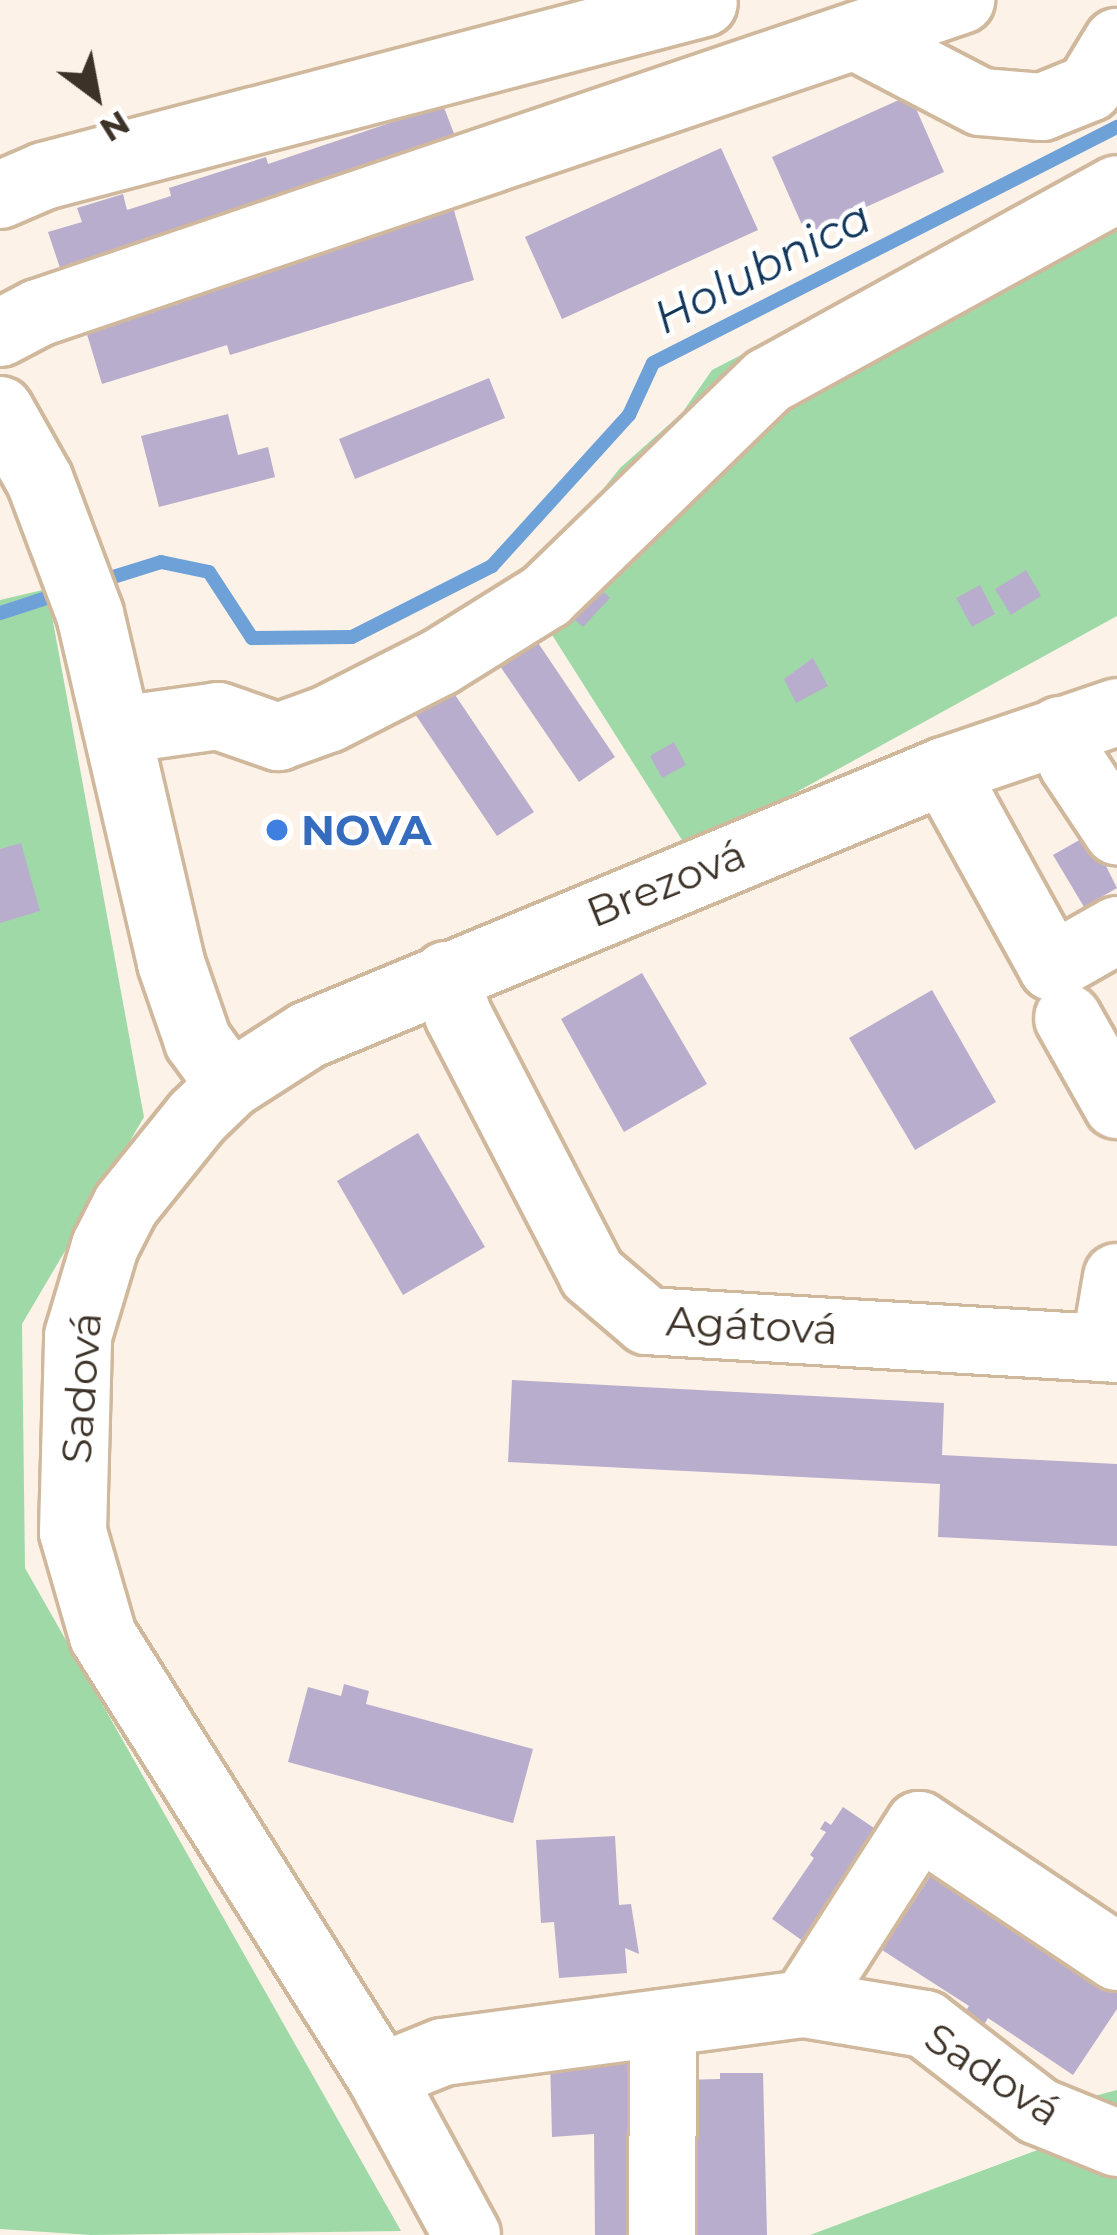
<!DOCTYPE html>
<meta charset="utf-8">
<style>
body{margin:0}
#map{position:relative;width:1117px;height:2235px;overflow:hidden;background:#fcf2e7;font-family:Montserrat,sans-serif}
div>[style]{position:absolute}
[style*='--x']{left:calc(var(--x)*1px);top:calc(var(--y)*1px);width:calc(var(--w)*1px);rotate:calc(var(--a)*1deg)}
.green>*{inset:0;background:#9fd9a7}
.stream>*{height:14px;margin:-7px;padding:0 7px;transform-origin:7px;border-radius:7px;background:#6ea1d8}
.building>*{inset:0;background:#b9adcd}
.roads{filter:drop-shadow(3px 0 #d0b89d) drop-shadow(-3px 0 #d0b89d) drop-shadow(0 3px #d0b89d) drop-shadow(0 -3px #d0b89d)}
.minor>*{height:66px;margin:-33px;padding:0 33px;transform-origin:33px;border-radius:33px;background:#fff}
.dots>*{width:33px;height:33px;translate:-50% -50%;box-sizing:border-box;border:6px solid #fff;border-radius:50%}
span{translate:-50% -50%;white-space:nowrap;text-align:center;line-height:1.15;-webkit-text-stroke:9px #fff;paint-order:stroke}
.shop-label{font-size:42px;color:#366cbe;font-weight:700}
.left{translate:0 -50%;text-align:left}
.street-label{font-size:42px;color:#3c3227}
.water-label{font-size:45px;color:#11365a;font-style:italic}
.north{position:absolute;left:36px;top:36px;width:120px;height:120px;-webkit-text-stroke:9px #fff;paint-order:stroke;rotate:148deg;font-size:33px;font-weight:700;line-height:48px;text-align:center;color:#3c3227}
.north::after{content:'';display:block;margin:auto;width:42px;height:54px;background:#3c3227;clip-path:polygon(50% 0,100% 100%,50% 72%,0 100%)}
</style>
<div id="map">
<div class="green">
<div style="clip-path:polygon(1117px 162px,1117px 616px,689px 851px,523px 589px,620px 468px,682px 413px,712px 370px)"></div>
<div style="clip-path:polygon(47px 589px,144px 1117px,22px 1324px,25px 1568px,401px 2231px,91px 2235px,0 2229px,0 600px)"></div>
<div style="clip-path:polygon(1117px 2090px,1117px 2235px,810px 2235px,1067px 2139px,1038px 2111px)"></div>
</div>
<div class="stream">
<div style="--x:94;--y:583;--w:70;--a:-17.4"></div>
<div style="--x:161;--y:562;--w:49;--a:11.8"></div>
<div style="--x:209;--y:572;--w:79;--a:56.9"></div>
<div style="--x:252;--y:638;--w:100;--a:-0.6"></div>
<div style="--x:352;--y:637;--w:157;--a:-26.9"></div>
<div style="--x:492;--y:566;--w:204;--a:-47.8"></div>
<div style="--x:629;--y:415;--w:57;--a:-65.2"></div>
<div style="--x:653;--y:363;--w:521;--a:-26.96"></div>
<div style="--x:0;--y:613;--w:65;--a:-17.9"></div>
</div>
<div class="building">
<div style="clip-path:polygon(910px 95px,944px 172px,806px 234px,772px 157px)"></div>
<div style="clip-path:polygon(443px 105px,458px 144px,61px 271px,48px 232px,82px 222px,77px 208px,123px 194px,127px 210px,171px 196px,169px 188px,266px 157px,268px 164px)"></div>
<div style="clip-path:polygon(721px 148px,758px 230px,562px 319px,525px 237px)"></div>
<div style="clip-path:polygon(453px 207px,474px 280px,230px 355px,227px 345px,102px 384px,83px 321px)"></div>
<div style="clip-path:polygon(489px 378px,505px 418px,355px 479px,339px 439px)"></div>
<div style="clip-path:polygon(228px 414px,238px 455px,268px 447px,275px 477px,159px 507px,141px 436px)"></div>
<div style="clip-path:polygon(1026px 570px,1041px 596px,1011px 615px,995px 589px)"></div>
<div style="clip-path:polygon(591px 581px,610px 598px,583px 627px,564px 610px)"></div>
<div style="clip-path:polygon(980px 585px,995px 614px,972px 627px,956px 598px)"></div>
<div style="clip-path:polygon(526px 625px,615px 757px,579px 782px,489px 650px)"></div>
<div style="clip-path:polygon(813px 658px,828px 686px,796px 703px,784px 679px)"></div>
<div style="clip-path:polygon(445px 680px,534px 812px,497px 836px,409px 705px)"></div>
<div style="clip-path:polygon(674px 742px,686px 765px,662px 778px,650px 756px)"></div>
<div style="clip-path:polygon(1090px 834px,1117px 888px,1084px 907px,1053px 855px)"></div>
<div style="clip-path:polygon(21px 843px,40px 911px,0 923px,0 849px)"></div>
<div style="clip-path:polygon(642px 973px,707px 1084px,624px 1132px,561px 1019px)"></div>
<div style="clip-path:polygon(932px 990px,996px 1102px,915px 1150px,849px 1038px)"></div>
<div style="clip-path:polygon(418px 1133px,485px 1247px,403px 1295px,337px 1181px)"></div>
<div style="clip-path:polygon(512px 1380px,944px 1403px,942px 1455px,1117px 1464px,1117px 1546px,938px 1537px,940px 1484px,508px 1462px)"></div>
<div style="clip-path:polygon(344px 1684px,369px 1691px,366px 1704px,533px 1749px,513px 1823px,288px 1762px,308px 1687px,341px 1696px)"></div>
<div style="clip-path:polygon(843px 1807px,877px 1830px,843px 1879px,850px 1884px,807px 1944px,772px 1919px,814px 1858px,810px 1855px,826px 1832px,820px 1829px,825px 1821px,831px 1825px)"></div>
<div style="clip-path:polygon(615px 1836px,619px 1905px,631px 1904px,639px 1954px,625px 1948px,627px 1973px,559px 1978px,554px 1922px,541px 1923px,536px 1840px)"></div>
<div style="clip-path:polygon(935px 1869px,1117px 1988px,1117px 2009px,1073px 2075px,988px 2018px,978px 2035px,958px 2022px,969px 2006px,882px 1950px)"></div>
<div style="clip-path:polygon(636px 2057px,639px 2235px,595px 2235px,594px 2134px,552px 2137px,550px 2058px)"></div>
<div style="clip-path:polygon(720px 2073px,763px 2073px,767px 2235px,682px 2235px,679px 2080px,720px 2079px)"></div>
</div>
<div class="roads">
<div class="minor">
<div style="--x:856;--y:37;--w:141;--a:27.5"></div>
<div style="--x:981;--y:102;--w:61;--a:4.7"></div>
<div style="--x:1042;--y:107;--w:51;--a:-22"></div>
<div style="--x:1089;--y:88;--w:54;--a:-58.7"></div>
<div style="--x:0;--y:195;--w:48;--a:-23.4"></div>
<div style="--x:44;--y:176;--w:682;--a:-14.69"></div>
<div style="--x:0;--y:333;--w:43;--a:-27.8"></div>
<div style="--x:38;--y:313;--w:975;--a:-18.73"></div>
<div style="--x:0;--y:410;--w:81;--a:60.6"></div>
<div style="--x:40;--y:481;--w:142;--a:69.4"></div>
<div style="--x:90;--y:614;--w:358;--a:76.9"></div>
<div style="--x:171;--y:963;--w:83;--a:70.9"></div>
<div style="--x:198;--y:1041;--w:54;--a:54"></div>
<div style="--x:119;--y:730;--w:100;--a:-8"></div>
<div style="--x:218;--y:716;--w:64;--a:19.3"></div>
<div style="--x:278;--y:737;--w:53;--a:-19.8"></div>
<div style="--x:328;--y:719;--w:126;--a:-27"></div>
<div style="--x:440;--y:662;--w:125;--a:-31.9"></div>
<div style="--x:546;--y:596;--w:309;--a:-44.1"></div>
<div style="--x:768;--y:381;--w:398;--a:-28.8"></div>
<div style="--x:1060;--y:730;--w:35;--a:70"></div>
<div style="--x:1072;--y:763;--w:82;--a:56.5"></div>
<div style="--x:944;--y:771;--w:224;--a:61.1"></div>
<div style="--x:1052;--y:967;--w:75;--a:-29.6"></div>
<div style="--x:446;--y:975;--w:42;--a:73.3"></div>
<div style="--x:458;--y:1015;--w:292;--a:62.6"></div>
<div style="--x:592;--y:1274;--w:72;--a:40.5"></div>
<div style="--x:647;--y:1321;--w:471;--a:3.4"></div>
<div style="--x:1068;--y:1018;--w:100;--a:60.6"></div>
<div style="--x:1105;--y:1348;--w:72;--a:-80.4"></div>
<div style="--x:1117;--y:1957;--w:238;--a:-146.3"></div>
<div style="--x:919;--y:1825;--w:213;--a:122.7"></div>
<div style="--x:804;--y:2004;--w:123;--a:9.4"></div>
<div style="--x:925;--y:2024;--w:143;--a:37.6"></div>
<div style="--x:1038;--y:2111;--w:85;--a:22.1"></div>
<div style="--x:381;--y:2077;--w:67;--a:-22"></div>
<div style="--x:443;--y:2052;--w:364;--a:-7.6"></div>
<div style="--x:467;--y:2235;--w:180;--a:-118.6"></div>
<div style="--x:381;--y:2077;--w:521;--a:-122.23"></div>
<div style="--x:103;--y:1636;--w:108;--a:-106.1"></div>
<div style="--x:73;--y:1532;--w:196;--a:-88.5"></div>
<div style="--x:78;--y:1336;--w:94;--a:-73.3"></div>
<div style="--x:105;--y:1246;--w:46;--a:-62.9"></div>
<div style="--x:126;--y:1205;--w:113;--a:-51.1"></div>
<div style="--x:197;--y:1117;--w:46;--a:-44.1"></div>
<div style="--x:230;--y:1085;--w:93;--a:-32.7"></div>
<div style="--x:308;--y:1035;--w:689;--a:-22.54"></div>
<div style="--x:944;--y:771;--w:183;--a:-18.8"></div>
<div style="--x:662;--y:2235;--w:212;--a:-89.7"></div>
</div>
</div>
<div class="dots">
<div style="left:277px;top:830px;background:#3f7fe0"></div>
</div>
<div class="shop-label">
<span class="left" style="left:301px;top:830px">NOVA</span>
</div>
<div class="street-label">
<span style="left:666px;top:883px;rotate:-22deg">Brezová</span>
<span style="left:752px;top:1325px;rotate:3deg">Agátová</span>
<span style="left:81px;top:1388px;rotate:-86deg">Sadová</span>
<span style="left:993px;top:2074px;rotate:33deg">Sadová</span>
</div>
<div class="water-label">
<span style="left:762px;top:267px;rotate:-27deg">Holubnica</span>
</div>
<div class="north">N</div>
</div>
